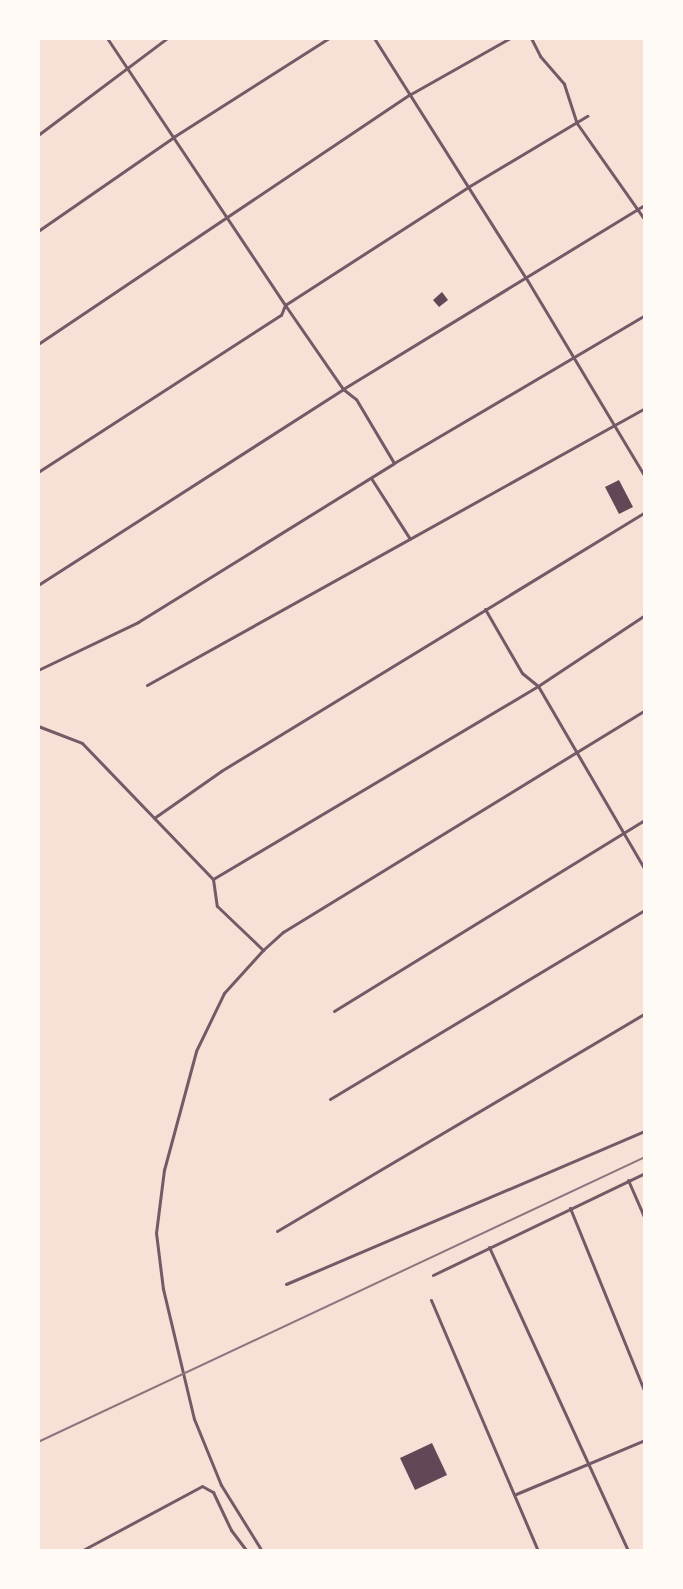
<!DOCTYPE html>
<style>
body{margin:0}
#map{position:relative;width:683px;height:1589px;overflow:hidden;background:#f7e1d7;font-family:"PT Sans Narrow",sans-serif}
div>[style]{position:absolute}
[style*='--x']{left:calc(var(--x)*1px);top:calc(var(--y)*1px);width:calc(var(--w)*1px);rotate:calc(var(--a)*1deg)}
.building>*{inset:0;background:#644757}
.minor>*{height:3px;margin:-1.5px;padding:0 1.5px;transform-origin:1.5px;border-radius:1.5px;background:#755966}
.tertiary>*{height:3px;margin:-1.5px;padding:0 1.5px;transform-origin:1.5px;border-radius:1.5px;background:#755966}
.rail>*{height:2px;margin:-1px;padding:0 1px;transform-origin:1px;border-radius:1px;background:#8f747c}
span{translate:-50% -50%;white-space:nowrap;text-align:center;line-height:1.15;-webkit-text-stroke:7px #fffaf5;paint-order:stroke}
.frame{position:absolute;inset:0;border:40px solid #fffaf5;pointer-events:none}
</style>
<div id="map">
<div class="building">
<div style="clip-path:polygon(442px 292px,448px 300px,439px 307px,433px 300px)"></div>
<div style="clip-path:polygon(619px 480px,633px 507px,619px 514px,605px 487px)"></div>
<div style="clip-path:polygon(432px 1443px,447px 1475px,415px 1490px,400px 1458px)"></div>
</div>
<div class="minor">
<div style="--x:107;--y:38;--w:321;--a:56.3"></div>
<div style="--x:285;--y:305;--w:102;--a:55.4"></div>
<div style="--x:343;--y:389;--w:16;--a:38"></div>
<div style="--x:356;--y:399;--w:74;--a:59.3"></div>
<div style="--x:531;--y:38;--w:20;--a:63"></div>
<div style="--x:540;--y:56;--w:37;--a:49"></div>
<div style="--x:564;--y:84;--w:40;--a:72"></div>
<div style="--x:576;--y:122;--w:120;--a:54.9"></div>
<div style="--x:38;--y:135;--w:161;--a:-36.9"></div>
<div style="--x:38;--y:231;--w:167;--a:-34.7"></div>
<div style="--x:175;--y:136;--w:183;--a:-32.5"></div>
<div style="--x:38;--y:344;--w:447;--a:-33.9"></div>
<div style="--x:409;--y:95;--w:116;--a:-29.4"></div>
<div style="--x:38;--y:472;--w:289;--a:-32.9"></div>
<div style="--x:281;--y:315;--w:11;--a:-68"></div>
<div style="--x:285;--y:305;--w:218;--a:-32.8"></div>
<div style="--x:468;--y:187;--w:139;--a:-30.8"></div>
<div style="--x:371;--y:478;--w:72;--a:57.4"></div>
<div style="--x:38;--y:585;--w:363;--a:-32.7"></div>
<div style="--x:343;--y:389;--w:354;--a:-31.4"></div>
<div style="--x:485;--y:609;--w:74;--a:60"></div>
<div style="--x:522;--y:673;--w:21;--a:39"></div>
<div style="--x:538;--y:686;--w:213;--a:59.8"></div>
<div style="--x:38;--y:670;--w:111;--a:-25.6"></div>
<div style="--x:138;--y:622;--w:301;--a:-31.8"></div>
<div style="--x:394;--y:463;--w:291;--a:-30.5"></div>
<div style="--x:147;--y:685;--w:570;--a:-29.08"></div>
<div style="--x:38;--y:726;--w:47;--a:21.1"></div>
<div style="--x:82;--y:743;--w:189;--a:46.1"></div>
<div style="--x:213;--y:879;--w:27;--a:82"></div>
<div style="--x:217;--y:906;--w:64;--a:43.7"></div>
<div style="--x:263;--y:950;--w:27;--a:-42"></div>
<div style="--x:283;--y:932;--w:425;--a:-31.5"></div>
<div style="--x:154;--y:818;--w:82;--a:-35"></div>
<div style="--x:221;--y:771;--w:497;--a:-31.4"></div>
<div style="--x:213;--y:879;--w:378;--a:-30.7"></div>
<div style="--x:538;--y:686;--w:128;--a:-33.6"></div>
<div style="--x:334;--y:1011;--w:365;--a:-31.6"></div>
<div style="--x:330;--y:1099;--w:367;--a:-31"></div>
<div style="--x:628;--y:1180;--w:43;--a:66.4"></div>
<div style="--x:570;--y:1208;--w:200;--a:67.9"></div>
<div style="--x:277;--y:1231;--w:428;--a:-30.6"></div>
<div style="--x:489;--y:1247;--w:334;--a:65.4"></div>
<div style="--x:433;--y:1275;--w:235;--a:-25.7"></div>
<div style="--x:286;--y:1284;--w:390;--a:-23.1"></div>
<div style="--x:431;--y:1300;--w:273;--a:66.9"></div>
<div style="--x:516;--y:1494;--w:140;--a:-22.7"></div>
<div style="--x:81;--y:1551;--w:137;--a:-28.2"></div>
<div style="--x:202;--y:1486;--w:13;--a:29"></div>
<div style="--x:213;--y:1492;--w:42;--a:64.7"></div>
<div style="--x:231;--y:1530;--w:26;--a:53"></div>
<div style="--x:262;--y:1551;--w:78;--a:-121.8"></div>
<div style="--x:221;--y:1485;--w:71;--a:-112.2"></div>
<div style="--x:194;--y:1419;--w:134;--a:-103.4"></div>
<div style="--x:163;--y:1289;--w:56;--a:-97.1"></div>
<div style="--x:156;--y:1233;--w:64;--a:-82.8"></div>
<div style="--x:164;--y:1170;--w:123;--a:-74.9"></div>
<div style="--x:196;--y:1051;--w:64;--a:-64.2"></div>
<div style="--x:224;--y:993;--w:58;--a:-47.8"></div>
</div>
<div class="tertiary">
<div style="--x:374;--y:38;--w:284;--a:57.7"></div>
<div style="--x:526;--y:278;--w:232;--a:59.1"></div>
</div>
<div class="rail">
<div style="--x:38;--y:1442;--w:671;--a:-25.15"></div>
</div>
<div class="frame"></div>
</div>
